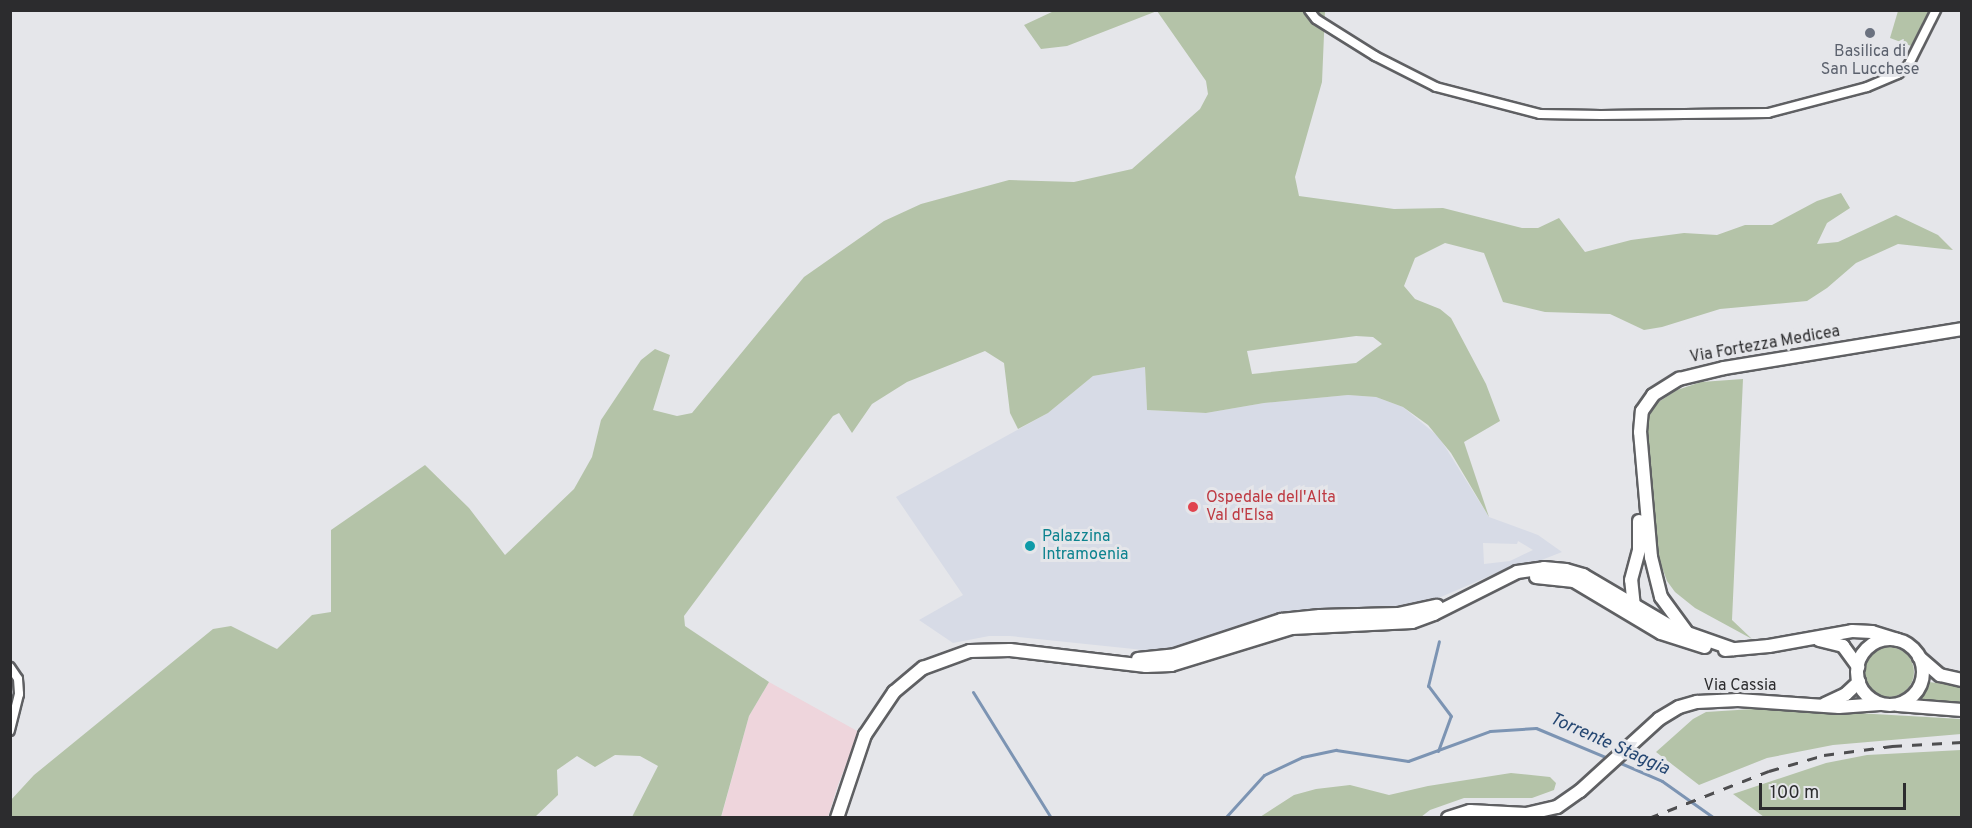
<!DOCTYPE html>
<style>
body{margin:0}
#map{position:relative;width:1972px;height:828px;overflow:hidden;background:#e5e6ea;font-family:Overpass,sans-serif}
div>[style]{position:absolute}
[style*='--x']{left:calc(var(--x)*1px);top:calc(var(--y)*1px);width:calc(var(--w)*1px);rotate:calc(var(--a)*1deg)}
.industrial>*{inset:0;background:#eed5dc}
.built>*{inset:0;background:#d7dbe6}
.green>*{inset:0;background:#b4c3a8}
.round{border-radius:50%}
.stream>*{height:3px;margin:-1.5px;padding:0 1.5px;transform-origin:1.5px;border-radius:1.5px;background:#7c94b3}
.roads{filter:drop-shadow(2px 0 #5f6063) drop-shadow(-2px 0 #5f6063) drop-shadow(0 2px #5f6063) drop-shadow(0 -2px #5f6063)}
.street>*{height:8px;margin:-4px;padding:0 4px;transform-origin:4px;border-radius:4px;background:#fff}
.secondary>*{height:12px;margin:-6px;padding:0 6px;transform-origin:6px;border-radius:6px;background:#fff}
.secondary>.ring{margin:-6px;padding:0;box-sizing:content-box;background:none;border:12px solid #fff;border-radius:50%}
.rail>*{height:3px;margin-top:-1.5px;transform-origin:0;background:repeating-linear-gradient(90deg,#4e4e50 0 10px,transparent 0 20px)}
.dots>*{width:16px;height:16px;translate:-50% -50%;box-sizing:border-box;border:3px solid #e5e6ea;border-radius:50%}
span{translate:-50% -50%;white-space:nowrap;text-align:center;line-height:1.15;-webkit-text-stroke:6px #e5e6ea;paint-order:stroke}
.worship-label{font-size:16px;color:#5b616d}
.street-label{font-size:16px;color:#2c2c2e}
.health-label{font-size:16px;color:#be3a42}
.left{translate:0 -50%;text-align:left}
.culture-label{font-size:16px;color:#0d838f}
.water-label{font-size:18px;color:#254772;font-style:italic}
.frame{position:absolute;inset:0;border:12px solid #2c2c2e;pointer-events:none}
.scale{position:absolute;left:1759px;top:783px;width:147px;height:27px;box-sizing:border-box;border:3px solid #2c2c2e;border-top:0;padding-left:8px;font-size:18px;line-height:21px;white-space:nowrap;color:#2c2c2e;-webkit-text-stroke:4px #e5e6ea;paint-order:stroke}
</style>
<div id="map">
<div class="industrial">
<div style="clip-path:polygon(769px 682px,859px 732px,838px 785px,828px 817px,721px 818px,749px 716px)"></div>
</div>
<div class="built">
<div style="clip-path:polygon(evenodd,1145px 367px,1147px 410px,1206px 413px,1264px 403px,1348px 395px,1376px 397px,1403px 407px,1439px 437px,1489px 517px,1538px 535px,1562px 552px,1534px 563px,1508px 568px,1427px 603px,1409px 608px,1298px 614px,1237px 627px,1176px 647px,1153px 651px,1010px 636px,989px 636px,953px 643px,919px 620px,963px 595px,896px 497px,1048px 413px,1093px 376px,1145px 367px,1518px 541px,1533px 550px,1510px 561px,1484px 564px,1483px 543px,1517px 544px,1518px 541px)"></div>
</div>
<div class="green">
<div style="clip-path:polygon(evenodd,1054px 11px,1325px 11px,1322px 82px,1295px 177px,1299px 196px,1394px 209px,1443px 208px,1522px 228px,1538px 228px,1559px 218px,1585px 252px,1631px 240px,1684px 233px,1717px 235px,1745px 225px,1772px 225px,1817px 201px,1841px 193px,1850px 208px,1827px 223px,1817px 244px,1838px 242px,1896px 215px,1938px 235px,1953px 250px,1898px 244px,1856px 263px,1827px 288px,1807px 301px,1720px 309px,1662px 327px,1644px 330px,1610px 314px,1545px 312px,1503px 302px,1484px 253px,1445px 243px,1415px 258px,1404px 286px,1415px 299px,1440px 309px,1451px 318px,1486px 384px,1500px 421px,1464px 442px,1489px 517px,1451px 453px,1428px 425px,1403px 407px,1376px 397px,1348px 395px,1264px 403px,1206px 413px,1147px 410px,1145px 367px,1093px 376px,1048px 413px,1018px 429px,1010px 413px,1004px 363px,985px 351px,907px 382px,872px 404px,852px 433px,839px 413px,833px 416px,684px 616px,685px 626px,769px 682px,749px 716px,721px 817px,632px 817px,658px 766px,640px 756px,615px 755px,595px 767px,577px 756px,557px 770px,558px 795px,535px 817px,11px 818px,10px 801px,34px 775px,213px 629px,231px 626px,277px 649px,312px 615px,331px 612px,331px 530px,425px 465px,469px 508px,505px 555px,574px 489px,592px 457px,601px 420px,641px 360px,655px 349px,670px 355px,653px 410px,677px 416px,692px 413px,804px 277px,884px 221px,921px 204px,1009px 180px,1074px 182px,1132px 169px,1200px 109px,1208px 94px,1206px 81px,1157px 11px,1067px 46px,1041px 49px,1024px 25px,1054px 11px,1356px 336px,1373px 337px,1382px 344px,1356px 363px,1252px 374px,1247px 351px,1356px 336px)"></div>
<div style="clip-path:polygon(1898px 11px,1929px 11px,1914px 47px,1890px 38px)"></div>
<div style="clip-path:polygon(1743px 379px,1732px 620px,1752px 639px,1695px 608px,1675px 592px,1667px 581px,1656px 551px,1654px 533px,1645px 424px,1654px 405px,1677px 390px,1701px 382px)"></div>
<div class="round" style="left:1864px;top:647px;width:50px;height:50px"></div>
<div style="clip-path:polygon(1929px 682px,1961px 686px,1961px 704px,1919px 701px)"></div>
<div style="clip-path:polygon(1769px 708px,1961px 719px,1961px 734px,1833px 745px,1767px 758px,1699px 785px,1656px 752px,1693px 719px,1706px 712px)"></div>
<div style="clip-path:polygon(1961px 750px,1961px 817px,1764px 817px,1733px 794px,1826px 763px,1867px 755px)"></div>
<div style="clip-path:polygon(1511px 773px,1550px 777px,1556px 783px,1554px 790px,1532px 798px,1464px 798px,1430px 810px,1421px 817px,1260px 817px,1294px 795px,1316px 789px,1350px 785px,1389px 795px,1428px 786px)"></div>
</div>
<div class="stream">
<div style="--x:973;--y:692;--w:148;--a:58.2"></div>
<div style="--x:1438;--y:751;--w:37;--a:-70"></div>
<div style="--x:1451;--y:716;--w:38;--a:-127"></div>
<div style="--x:1428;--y:686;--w:46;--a:-76.3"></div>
<div style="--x:1616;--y:761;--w:50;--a:23.5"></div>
<div style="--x:1662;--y:781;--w:64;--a:35.4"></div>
<div style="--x:1225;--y:818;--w:58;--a:-47.8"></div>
<div style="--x:1264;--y:775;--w:42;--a:-25.3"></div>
<div style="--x:1302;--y:757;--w:35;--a:-12"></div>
<div style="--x:1336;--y:750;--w:73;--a:8.7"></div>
<div style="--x:1408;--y:761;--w:87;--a:-20.1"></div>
<div style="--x:1490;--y:731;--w:46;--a:-3.7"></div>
<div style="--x:1536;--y:728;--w:80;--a:22.7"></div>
</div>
<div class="roads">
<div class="street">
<div style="--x:1309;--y:10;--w:11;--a:52"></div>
<div style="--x:1316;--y:19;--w:70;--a:32.1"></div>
<div style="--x:1375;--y:56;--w:68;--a:26.9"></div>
<div style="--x:1436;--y:87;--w:107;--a:14.6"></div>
<div style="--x:1540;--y:114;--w:61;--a:0.9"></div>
<div style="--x:1601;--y:115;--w:167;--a:-0.7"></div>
<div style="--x:1768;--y:113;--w:102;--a:-14.7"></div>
<div style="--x:1867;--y:87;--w:34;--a:-23"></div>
<div style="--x:1898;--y:74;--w:13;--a:-39"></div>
<div style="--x:1908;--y:66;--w:63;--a:-63.4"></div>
<div style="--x:10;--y:667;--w:14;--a:56"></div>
<div style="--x:18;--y:679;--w:15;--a:86"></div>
<div style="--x:19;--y:694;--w:38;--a:104"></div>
</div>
<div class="secondary">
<div style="--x:1536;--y:577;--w:38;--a:6"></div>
<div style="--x:1574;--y:581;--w:101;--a:30.9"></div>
<div style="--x:1661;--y:633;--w:46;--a:17.7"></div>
<div style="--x:1634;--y:607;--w:27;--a:-96"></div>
<div style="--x:1631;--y:580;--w:31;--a:-75"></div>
<div style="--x:1639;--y:550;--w:29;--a:-90"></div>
<div style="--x:1686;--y:631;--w:42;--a:-126.3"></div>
<div style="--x:1661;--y:597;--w:41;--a:-104"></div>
<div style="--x:1651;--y:557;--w:125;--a:-95"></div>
<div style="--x:1640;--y:432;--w:21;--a:-85"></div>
<div style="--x:1642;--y:411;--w:19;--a:-55"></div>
<div style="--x:1653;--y:395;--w:31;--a:-32"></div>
<div style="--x:1679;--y:379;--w:46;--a:-13.7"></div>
<div style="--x:1724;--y:368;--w:241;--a:-9.3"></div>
<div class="ring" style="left:1857px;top:639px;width:54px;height:54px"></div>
<div style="--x:1819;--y:640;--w:25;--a:14"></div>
<div style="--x:1843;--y:646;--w:26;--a:54"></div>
<div style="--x:1725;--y:650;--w:44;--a:-5.2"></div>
<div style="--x:1769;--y:646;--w:84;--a:-10.2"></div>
<div style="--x:1852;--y:631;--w:20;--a:3"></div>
<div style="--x:1872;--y:632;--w:27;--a:17"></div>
<div style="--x:1919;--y:657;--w:28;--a:41"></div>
<div style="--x:1940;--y:675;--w:23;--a:13"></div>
<div style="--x:1138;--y:659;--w:37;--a:-6"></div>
<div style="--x:1175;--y:655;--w:112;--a:-18.3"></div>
<div style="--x:1281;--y:620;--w:39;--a:-6"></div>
<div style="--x:1320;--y:616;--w:78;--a:-1.5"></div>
<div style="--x:1398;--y:614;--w:40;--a:-12"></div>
<div style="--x:1825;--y:704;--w:23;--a:-25"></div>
<div style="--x:1846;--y:694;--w:18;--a:-43"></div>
<div style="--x:1898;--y:705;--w:64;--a:4.5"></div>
<div style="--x:837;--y:818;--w:88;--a:-71.4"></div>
<div style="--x:865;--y:735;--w:52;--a:-56"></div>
<div style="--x:894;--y:692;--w:38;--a:-40"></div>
<div style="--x:923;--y:668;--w:50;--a:-19.9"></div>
<div style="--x:970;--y:651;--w:40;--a:-1.4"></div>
<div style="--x:1010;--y:650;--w:137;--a:6.7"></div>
<div style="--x:1146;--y:666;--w:25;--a:-2"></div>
<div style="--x:1171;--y:665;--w:127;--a:-17"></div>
<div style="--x:1292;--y:628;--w:120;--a:-2.9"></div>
<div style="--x:1412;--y:622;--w:23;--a:-20"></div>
<div style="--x:1434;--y:614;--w:93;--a:-26.8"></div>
<div style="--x:1517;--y:572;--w:27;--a:-8"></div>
<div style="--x:1544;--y:568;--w:22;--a:5"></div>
<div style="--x:1566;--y:570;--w:18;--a:16"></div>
<div style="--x:1583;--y:575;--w:104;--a:30.5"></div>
<div style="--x:1673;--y:628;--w:64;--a:19.3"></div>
<div style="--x:1448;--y:818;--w:23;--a:-18"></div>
<div style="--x:1470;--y:811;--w:56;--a:3.1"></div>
<div style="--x:1526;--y:814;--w:32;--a:-13"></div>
<div style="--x:1557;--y:807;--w:28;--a:-35"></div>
<div style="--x:1580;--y:791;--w:107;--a:-42.3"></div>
<div style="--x:1659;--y:719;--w:23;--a:-31"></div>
<div style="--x:1679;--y:707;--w:19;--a:-16"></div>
<div style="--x:1697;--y:702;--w:41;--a:-2.8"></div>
<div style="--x:1738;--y:700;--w:101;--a:4"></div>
<div style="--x:1839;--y:707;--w:41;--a:-4.2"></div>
</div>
</div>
<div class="rail">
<div style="--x:1649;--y:818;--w:129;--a:-21.4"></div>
<div style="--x:1769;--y:771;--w:57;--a:-16.2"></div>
<div style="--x:1824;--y:755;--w:69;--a:-7.5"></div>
<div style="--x:1892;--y:746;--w:70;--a:-3.3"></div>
</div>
<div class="dots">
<div style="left:1870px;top:33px;background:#6b7280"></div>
<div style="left:1193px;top:507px;background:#e0444e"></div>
<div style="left:1030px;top:546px;background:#0f9aa8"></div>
</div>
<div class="worship-label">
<span style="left:1870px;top:61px">Basilica di<br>San Lucchese</span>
</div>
<div class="street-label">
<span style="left:1765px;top:345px;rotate:-10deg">Via Fortezza Medicea</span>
<span style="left:1740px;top:686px">Via Cassia</span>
</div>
<div class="health-label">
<span class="left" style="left:1206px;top:507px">Ospedale dell'Alta<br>Val d'Elsa</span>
</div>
<div class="culture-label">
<span class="left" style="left:1042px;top:546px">Palazzina<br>Intramoenia</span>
</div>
<div class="water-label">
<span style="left:1609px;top:745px;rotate:24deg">Torrente Staggia</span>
</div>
<div class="frame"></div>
<div class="scale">100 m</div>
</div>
